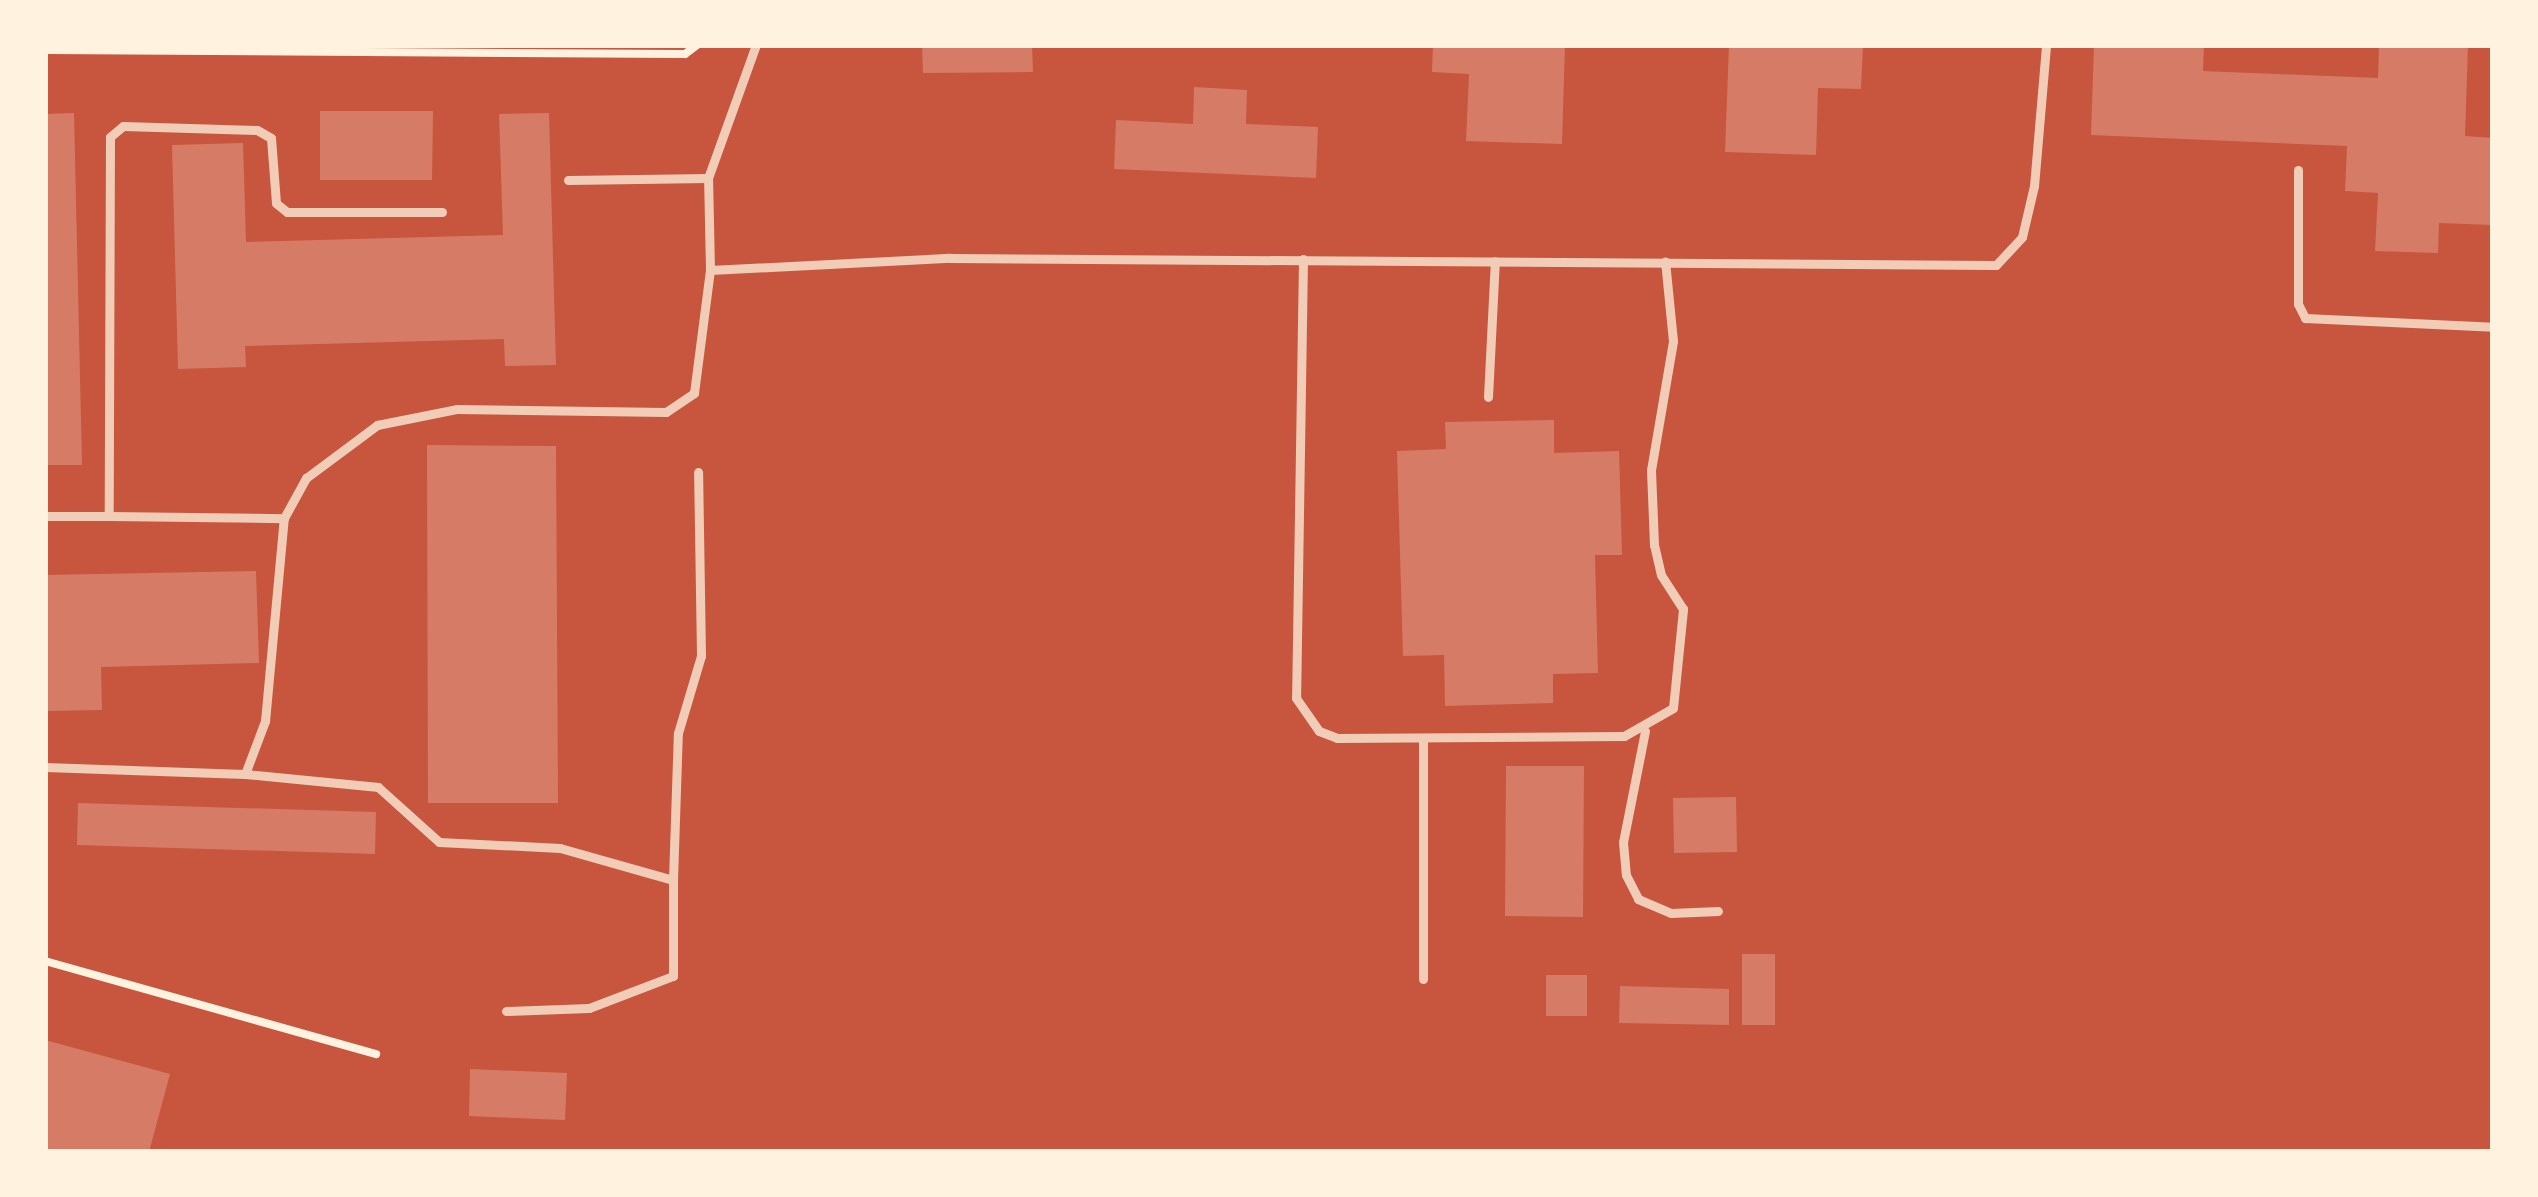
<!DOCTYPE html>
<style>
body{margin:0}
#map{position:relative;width:2538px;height:1197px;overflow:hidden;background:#c8553d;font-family:"Fira Sans Condensed",sans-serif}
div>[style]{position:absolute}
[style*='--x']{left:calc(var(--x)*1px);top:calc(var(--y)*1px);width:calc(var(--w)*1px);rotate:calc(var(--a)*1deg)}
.building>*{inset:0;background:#d67c66}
.path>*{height:8px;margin:-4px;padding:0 4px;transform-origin:4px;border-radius:4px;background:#fff3e0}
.service>*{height:9px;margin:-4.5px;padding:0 4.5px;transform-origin:4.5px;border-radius:4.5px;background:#f1ccb7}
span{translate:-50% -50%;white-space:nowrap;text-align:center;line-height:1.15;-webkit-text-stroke:12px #fff3e0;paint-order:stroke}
.frame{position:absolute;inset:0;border:48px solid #fff3e0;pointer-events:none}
</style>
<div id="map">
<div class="building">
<div style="clip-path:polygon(922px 45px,1032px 45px,1033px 72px,923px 73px)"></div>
<div style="clip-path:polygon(1433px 45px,1565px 45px,1562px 144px,1466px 141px,1469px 74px,1432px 72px)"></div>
<div style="clip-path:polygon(1729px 45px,1863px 45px,1861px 89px,1818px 88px,1816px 155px,1725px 152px)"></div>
<div style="clip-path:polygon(2094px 45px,2204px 45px,2203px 71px,2378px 78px,2379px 45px,2468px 45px,2465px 136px,2493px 138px,2492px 225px,2439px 223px,2438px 253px,2375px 251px,2378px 193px,2345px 191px,2347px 146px,2091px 135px)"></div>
<div style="clip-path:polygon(1194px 87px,1247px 90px,1246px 124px,1318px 127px,1316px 178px,1114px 169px,1116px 120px,1193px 124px)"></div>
<div style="clip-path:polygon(320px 111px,433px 111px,432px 180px,320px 180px)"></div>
<div style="clip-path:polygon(74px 113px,82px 465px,45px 465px,45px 114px)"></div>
<div style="clip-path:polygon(549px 113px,556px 365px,505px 366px,504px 339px,245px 346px,246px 367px,178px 369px,172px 145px,243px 143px,246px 242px,503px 235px,499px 114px)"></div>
<div style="clip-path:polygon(1554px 420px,1554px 453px,1619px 451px,1622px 555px,1595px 555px,1598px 673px,1553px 674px,1553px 703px,1445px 706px,1444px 655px,1403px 656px,1397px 451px,1446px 449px,1445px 422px)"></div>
<div style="clip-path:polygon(427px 445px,556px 446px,558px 803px,428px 803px)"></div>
<div style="clip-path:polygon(256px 571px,259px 663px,101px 667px,102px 710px,45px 711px,45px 575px)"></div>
<div style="clip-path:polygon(1506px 766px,1584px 766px,1583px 917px,1505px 916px)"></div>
<div style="clip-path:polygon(1736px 797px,1737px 852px,1674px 853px,1673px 798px)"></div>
<div style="clip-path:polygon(78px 803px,376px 812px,375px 854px,77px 845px)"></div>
<div style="clip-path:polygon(1742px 954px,1775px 954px,1775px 1025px,1742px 1025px)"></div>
<div style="clip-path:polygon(1546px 975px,1587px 975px,1587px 1016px,1546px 1016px)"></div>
<div style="clip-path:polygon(1620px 986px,1729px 989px,1729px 1025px,1619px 1023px)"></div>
<div style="clip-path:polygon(45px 1040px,170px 1074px,149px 1152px,45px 1152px)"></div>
<div style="clip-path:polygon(470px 1069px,567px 1073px,565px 1120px,469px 1116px)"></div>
</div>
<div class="path">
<div style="--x:45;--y:50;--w:640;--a:0.36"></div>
<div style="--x:685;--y:54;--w:15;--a:-37"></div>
<div style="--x:45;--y:961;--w:344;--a:15.7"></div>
</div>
<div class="service">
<div style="--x:2298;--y:170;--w:134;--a:90"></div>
<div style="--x:2298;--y:304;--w:16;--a:63"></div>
<div style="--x:2305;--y:318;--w:188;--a:2.7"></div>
<div style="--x:568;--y:180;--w:140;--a:-0.8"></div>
<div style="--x:442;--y:212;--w:155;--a:180"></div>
<div style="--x:287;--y:212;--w:14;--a:-141"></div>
<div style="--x:276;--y:203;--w:65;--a:-94.4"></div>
<div style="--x:271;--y:138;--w:16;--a:-150"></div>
<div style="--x:257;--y:130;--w:134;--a:-178.3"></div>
<div style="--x:123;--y:126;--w:17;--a:140"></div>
<div style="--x:110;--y:137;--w:379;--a:90.2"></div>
<div style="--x:109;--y:516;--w:175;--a:0.7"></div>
<div style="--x:284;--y:518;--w:46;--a:-61.2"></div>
<div style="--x:306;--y:478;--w:89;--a:-36.7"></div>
<div style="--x:377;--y:425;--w:82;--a:-11.3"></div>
<div style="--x:457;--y:409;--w:209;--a:0.8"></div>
<div style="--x:666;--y:412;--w:34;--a:-34"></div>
<div style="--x:694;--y:393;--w:124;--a:-82.6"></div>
<div style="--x:710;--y:270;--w:92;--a:-91.2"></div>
<div style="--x:708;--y:178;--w:141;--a:-70.2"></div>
<div style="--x:1303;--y:259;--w:439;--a:90.9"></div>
<div style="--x:1296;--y:698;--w:40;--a:55.1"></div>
<div style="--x:1319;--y:731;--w:19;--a:21"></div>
<div style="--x:1337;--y:738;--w:287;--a:-0.4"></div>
<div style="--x:1624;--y:736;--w:56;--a:-29.7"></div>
<div style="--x:1673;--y:708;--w:100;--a:-84.2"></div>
<div style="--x:1683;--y:609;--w:40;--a:-122.9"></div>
<div style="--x:1661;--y:575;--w:31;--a:-103"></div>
<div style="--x:1654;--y:545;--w:75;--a:-92.3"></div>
<div style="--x:1651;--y:470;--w:131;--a:-80.3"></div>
<div style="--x:1673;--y:341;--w:80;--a:-95.7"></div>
<div style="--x:710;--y:270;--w:240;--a:-2.9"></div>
<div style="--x:950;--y:258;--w:1046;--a:0.38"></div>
<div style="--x:1996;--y:265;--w:38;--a:-47"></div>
<div style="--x:2022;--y:237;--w:52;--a:-76.8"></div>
<div style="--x:2034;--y:186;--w:142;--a:-85.1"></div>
<div style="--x:1488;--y:397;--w:136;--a:-87.1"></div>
<div style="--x:45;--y:516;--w:64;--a:0"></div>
<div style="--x:1645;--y:731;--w:113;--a:101.2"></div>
<div style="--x:1623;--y:842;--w:33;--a:85"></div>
<div style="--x:1626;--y:875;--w:27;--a:63"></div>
<div style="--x:1638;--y:899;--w:36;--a:23"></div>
<div style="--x:1671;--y:913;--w:47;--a:-2.4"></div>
<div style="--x:1423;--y:738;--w:241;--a:90"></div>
<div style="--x:45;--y:767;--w:200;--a:2"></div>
<div style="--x:245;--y:774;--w:57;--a:-69.3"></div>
<div style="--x:265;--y:721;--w:204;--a:-84.7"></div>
<div style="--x:245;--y:774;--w:134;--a:5.6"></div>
<div style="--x:378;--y:787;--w:82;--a:42"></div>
<div style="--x:439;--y:842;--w:121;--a:2.8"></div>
<div style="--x:560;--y:848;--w:117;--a:15.8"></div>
<div style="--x:673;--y:880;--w:147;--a:-88.1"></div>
<div style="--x:678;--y:733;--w:80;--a:-73.4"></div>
<div style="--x:701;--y:656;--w:184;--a:-90.9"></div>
<div style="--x:506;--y:1011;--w:83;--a:-2.1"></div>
<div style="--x:589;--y:1008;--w:90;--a:-20.9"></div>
<div style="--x:673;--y:976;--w:96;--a:-90"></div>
</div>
<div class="frame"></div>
</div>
